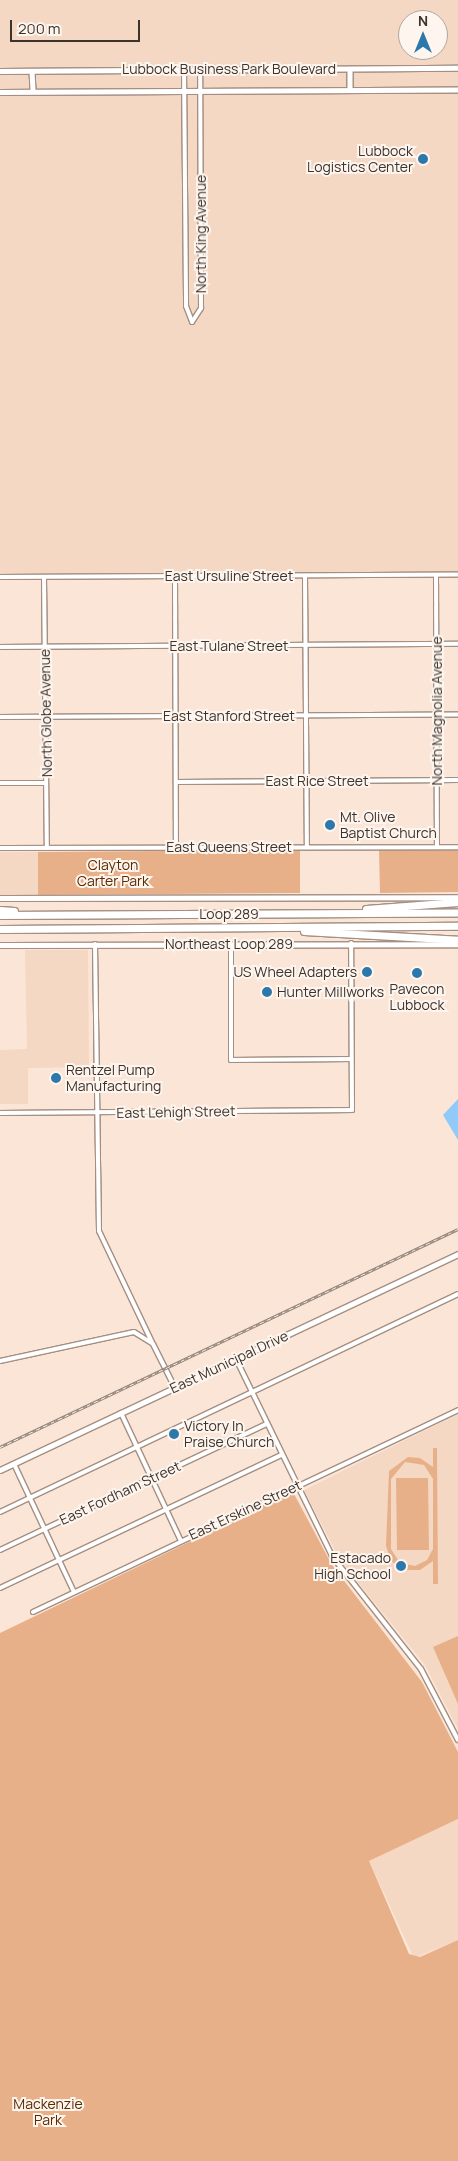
<!DOCTYPE html>
<style>
body{margin:0}
#map{position:relative;width:458px;height:2161px;overflow:hidden;background:#fbe5d6;font-family:Manrope,sans-serif}
div>[style]{position:absolute}
[style*='--x']{left:calc(var(--x)*1px);top:calc(var(--y)*1px);width:calc(var(--w)*1px);rotate:calc(var(--a)*1deg)}
.built>*{inset:0;background:#f4d8c4}
.green>*{inset:0;background:#e8b089}
.water>*{inset:0;background:#90caf8}
.roads{filter:drop-shadow(1px 0 #a48f82) drop-shadow(-1px 0 #a48f82) drop-shadow(0 1px #a48f82) drop-shadow(0 -1px #a48f82)}
.minor>*{height:4px;margin:-2px;padding:0 2px;transform-origin:2px;border-radius:2px;background:#fff}
.tertiary>*{height:4.5px;margin:-2.25px;padding:0 2.25px;transform-origin:2.25px;border-radius:2.25px;background:#fff}
.secondary>*{height:5px;margin:-2.5px;padding:0 2.5px;transform-origin:2.5px;border-radius:2.5px;background:#fff}
.motorway>*{height:7px;margin:-3.5px;padding:0 3.5px;transform-origin:3.5px;border-radius:3.5px;background:#fff}
.rail>*{height:3px;margin-top:-1.5px;transform-origin:0;background:repeating-linear-gradient(90deg,#fef5ef 0 4px,#908278 0 8px);box-sizing:border-box;border-block:1px solid #908278}
.dots>*{width:14px;height:14px;translate:-50% -50%;box-sizing:border-box;border:2px solid #fef5ef;border-radius:50%}
span{translate:-50% -50%;white-space:nowrap;text-align:center;line-height:1.15;-webkit-text-stroke:4px #fef5ef;paint-order:stroke}
.street-label{font-size:14px;color:#3c332d}
.poi-label{font-size:14px;color:#3c332d}
.right{translate:-100% -50%;text-align:right}
.left{translate:0 -50%;text-align:left}
.park-label{font-size:14px;color:#592b00}
.north{position:absolute;left:398px;top:10px;width:50px;height:50px;box-sizing:border-box;background:#fef5ef;border:1px solid #b0a7a1;border-radius:50%;rotate:0deg;font-size:14px;font-weight:700;line-height:20px;text-align:center;color:#3c332d}
.north::after{content:'';display:block;margin:auto;width:18px;height:22px;background:#2d78ab;clip-path:polygon(50% 0,100% 100%,50% 72%,0 100%)}
.scale{position:absolute;left:10px;top:20px;width:130px;height:22px;box-sizing:border-box;border:2px solid #3c332d;border-top:0;padding-left:6px;font-size:15px;line-height:18px;white-space:nowrap;color:#3c332d;-webkit-text-stroke:4px #fef5ef;paint-order:stroke}
</style>
<div id="map">
<div class="built">
<div style="clip-path:polygon(evenodd,0 0,458px 0,458px 572px,0 575px,0 0,408px 20px,438px 20px,438px 50px,408px 50px,408px 20px)"></div>
<div style="clip-path:polygon(0 852px,38px 852px,38px 895px,0 895px)"></div>
<div style="clip-path:polygon(25px 950px,88px 950px,89px 1067px,28px 1068px,28px 1104px,0 1104px,0 1050px,27px 1049px)"></div>
<div style="clip-path:polygon(458px 1414px,458px 1729px,425px 1665px,340px 1560px,304px 1490px)"></div>
<div style="clip-path:polygon(458px 1819px,458px 1940px,414px 1958px,369px 1861px)"></div>
</div>
<div class="green">
<div style="clip-path:polygon(458px 849px,458px 892px,380px 893px,379px 850px)"></div>
<div style="clip-path:polygon(300px 850px,300px 893px,38px 895px,38px 852px)"></div>
<div style="clip-path:polygon(evenodd,433px 1448px,437px 1448px,438px 1584px,433px 1584px,433px 1561px,420px 1570px,404px 1570px,391px 1561px,386px 1546px,389px 1471px,408px 1457px,420px 1458px,433px 1467px,433px 1448px,405px 1462px,424px 1465px,433px 1479px,433px 1549px,427px 1560px,415px 1566px,400px 1563px,391px 1549px,391px 1479px,405px 1462px)"></div>
<div style="clip-path:polygon(396px 1478px,428px 1478px,429px 1550px,397px 1550px)"></div>
<div style="clip-path:polygon(293px 1492px,332px 1565px,422px 1682px,458px 1752px,458px 1819px,369px 1861px,409px 1954px,420px 1957px,458px 1940px,458px 2161px,0 2161px,0 1633px)"></div>
<div style="clip-path:polygon(458px 1636px,458px 1704px,433px 1647px)"></div>
</div>
<div class="water">
<div style="clip-path:polygon(458px 1099px,458px 1140px,443px 1115px)"></div>
</div>
<div class="roads">
<div class="minor">
<div style="--x:184;--y:69;--w:237;--a:89.5"></div>
<div style="--x:186;--y:306;--w:17;--a:69"></div>
<div style="--x:192;--y:322;--w:17;--a:-57"></div>
<div style="--x:201;--y:308;--w:238;--a:-90.2"></div>
<div style="--x:436;--y:575;--w:272;--a:89.8"></div>
<div style="--x:175;--y:576;--w:271;--a:89.8"></div>
<div style="--x:305;--y:576;--w:271;--a:89.6"></div>
<div style="--x:0;--y:577;--w:458;--a:-0.3"></div>
<div style="--x:44;--y:577;--w:271;--a:89.4"></div>
<div style="--x:0;--y:647;--w:458;--a:-0.4"></div>
<div style="--x:0;--y:717;--w:458;--a:-0.3"></div>
<div style="--x:176;--y:782;--w:282;--a:-0.4"></div>
<div style="--x:0;--y:783;--w:46;--a:0"></div>
<div style="--x:0;--y:848;--w:458;--a:-0.1"></div>
<div style="--x:95;--y:944;--w:287;--a:89.2"></div>
<div style="--x:99;--y:1231;--w:123;--a:64.5"></div>
<div style="--x:231;--y:944;--w:116;--a:90"></div>
<div style="--x:231;--y:1060;--w:120;--a:-0.5"></div>
<div style="--x:0;--y:1113;--w:352;--a:-0.5"></div>
<div style="--x:352;--y:1110;--w:167;--a:-90.3"></div>
<div style="--x:236;--y:1359;--w:219;--a:64"></div>
<div style="--x:332;--y:1556;--w:144;--a:51.8"></div>
<div style="--x:421;--y:1669;--w:80;--a:62.5"></div>
<div style="--x:0;--y:1361;--w:137;--a:-12.2"></div>
<div style="--x:134;--y:1332;--w:22;--a:32"></div>
<div style="--x:153;--y:1344;--w:49;--a:63.4"></div>
<div style="--x:121;--y:1413;--w:141;--a:64.9"></div>
<div style="--x:14;--y:1464;--w:141;--a:64.9"></div>
<div style="--x:0;--y:1512;--w:507;--a:-25.45"></div>
<div style="--x:0;--y:1550;--w:295;--a:-25.3"></div>
<div style="--x:0;--y:1588;--w:312;--a:-25.3"></div>
<div style="--x:33;--y:1612;--w:471;--a:-25.4"></div>
</div>
<div class="tertiary">
<div style="--x:350;--y:69;--w:21;--a:90"></div>
<div style="--x:0;--y:71;--w:458;--a:-0.4"></div>
<div style="--x:32;--y:71;--w:20;--a:87"></div>
<div style="--x:0;--y:92;--w:458;--a:-0.3"></div>
<div style="--x:0;--y:1470;--w:506;--a:-25.25"></div>
</div>
<div class="secondary">
<div style="--x:0;--y:898;--w:458;--a:-0.1"></div>
<div style="--x:0;--y:945;--w:458;--a:-0.1"></div>
</div>
<div class="motorway">
<div style="--x:366;--y:909;--w:92;--a:-4.4"></div>
<div style="--x:0;--y:910;--w:14;--a:4"></div>
<div style="--x:0;--y:915;--w:458;--a:-0.3"></div>
<div style="--x:0;--y:929;--w:458;--a:-0.4"></div>
<div style="--x:304;--y:931;--w:154;--a:3.3"></div>
</div>
</div>
<div class="rail">
<div style="--x:0;--y:1447;--w:507;--a:-25.45"></div>
</div>
<div class="dots">
<div style="left:423px;top:159px;background:#2d78ab"></div>
<div style="left:330px;top:825px;background:#2d78ab"></div>
<div style="left:367px;top:972px;background:#2d78ab"></div>
<div style="left:417px;top:973px;background:#2d78ab"></div>
<div style="left:267px;top:992px;background:#2d78ab"></div>
<div style="left:56px;top:1078px;background:#2d78ab"></div>
<div style="left:174px;top:1434px;background:#2d78ab"></div>
<div style="left:401px;top:1566px;background:#2d78ab"></div>
</div>
<div class="street-label">
<span style="left:229px;top:69px">Lubbock Business Park Boulevard</span>
<span style="left:201px;top:234px;rotate:-90deg">North King Avenue</span>
<span style="left:229px;top:576px">East Ursuline Street</span>
<span style="left:229px;top:646px">East Tulane Street</span>
<span style="left:437px;top:711px;rotate:-90deg">North Magnolia Avenue</span>
<span style="left:46px;top:713px;rotate:-91deg">North Globe Avenue</span>
<span style="left:229px;top:716px">East Stanford Street</span>
<span style="left:317px;top:781px">East Rice Street</span>
<span style="left:229px;top:847px">East Queens Street</span>
<span style="left:229px;top:914px">Loop 289</span>
<span style="left:229px;top:944px">Northeast Loop 289</span>
<span style="left:176px;top:1112px;rotate:-1deg">East Lehigh Street</span>
<span style="left:229px;top:1362px;rotate:-25deg">East Municipal Drive</span>
<span style="left:120px;top:1493px;rotate:-25deg">East Fordham Street</span>
<span style="left:245px;top:1510px;rotate:-25deg">East Erskine Street</span>
</div>
<div class="poi-label">
<span class="right" style="left:413px;top:159px">Lubbock<br>Logistics Center</span>
<span class="left" style="left:340px;top:825px">Mt. Olive<br>Baptist Church</span>
<span class="right" style="left:357px;top:972px">US Wheel Adapters</span>
<span style="left:417px;top:997px">Pavecon<br>Lubbock</span>
<span class="left" style="left:277px;top:992px">Hunter Millworks</span>
<span class="left" style="left:66px;top:1078px">Rentzel Pump<br>Manufacturing</span>
<span class="left" style="left:184px;top:1434px">Victory In<br>Praise Church</span>
<span class="right" style="left:391px;top:1566px">Estacado<br>High School</span>
</div>
<div class="park-label">
<span style="left:113px;top:873px">Clayton<br>Carter Park</span>
<span style="left:48px;top:2112px">Mackenzie<br>Park</span>
</div>
<div class="north">N</div>
<div class="scale">200 m</div>
</div>
